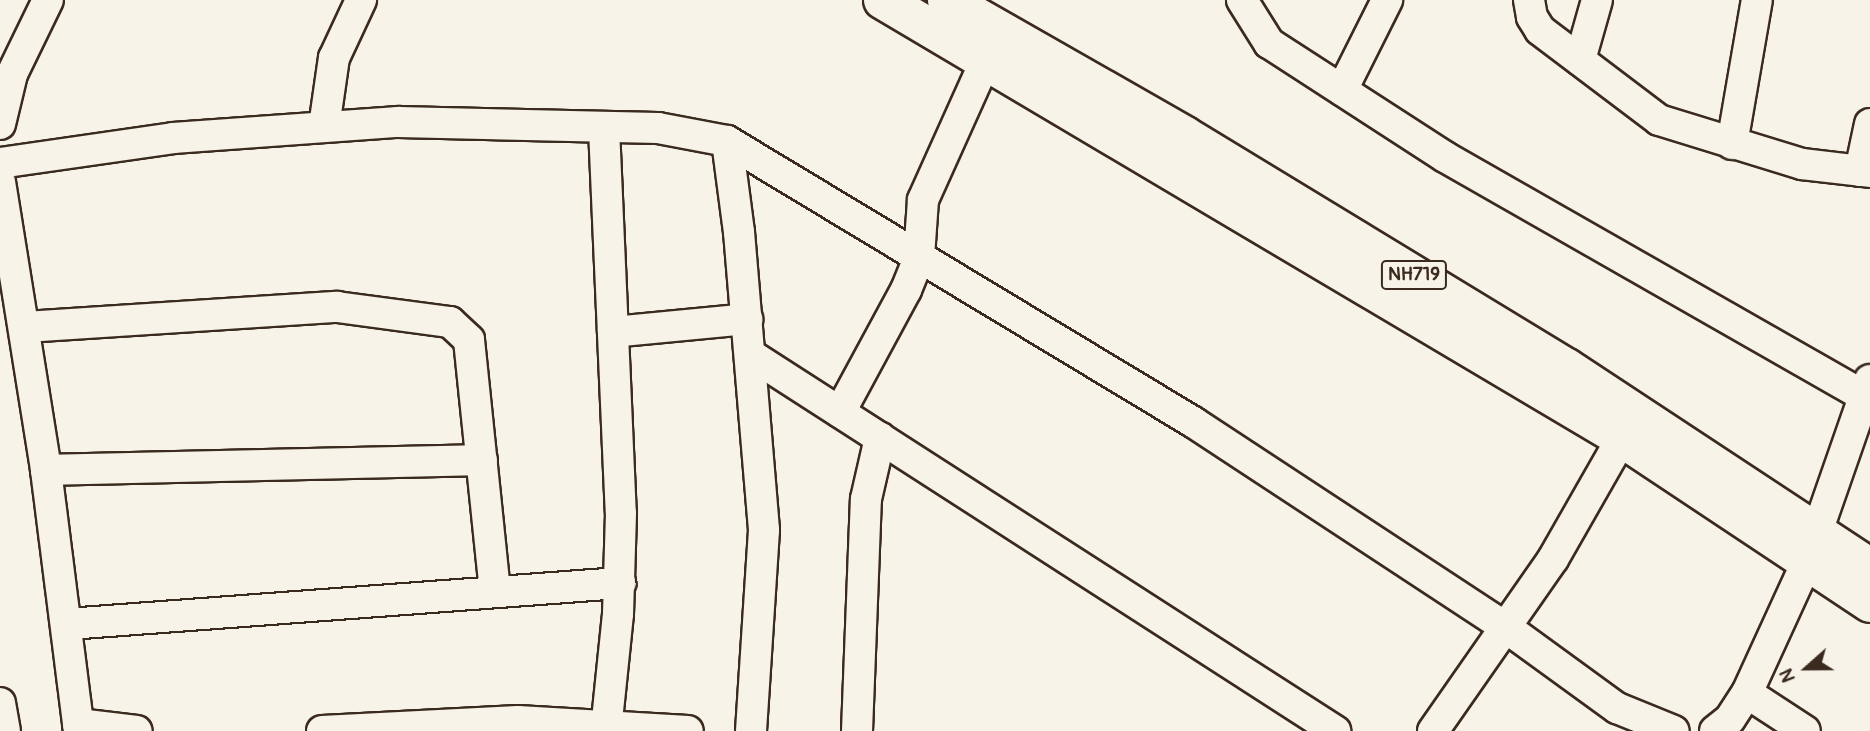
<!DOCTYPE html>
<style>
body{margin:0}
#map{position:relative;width:1870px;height:731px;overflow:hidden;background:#f7f3e8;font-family:Pangolin,sans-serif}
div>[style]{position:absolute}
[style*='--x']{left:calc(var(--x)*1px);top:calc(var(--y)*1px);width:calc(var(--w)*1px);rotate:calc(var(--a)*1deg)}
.roads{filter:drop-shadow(2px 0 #3b2a1e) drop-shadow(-2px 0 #3b2a1e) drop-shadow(0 2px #3b2a1e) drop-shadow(0 -2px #3b2a1e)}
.minor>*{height:30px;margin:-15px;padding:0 15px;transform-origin:15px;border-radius:15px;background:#f7f3e8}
.trunk>*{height:38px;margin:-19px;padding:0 19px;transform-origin:19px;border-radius:19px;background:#f7f3e8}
span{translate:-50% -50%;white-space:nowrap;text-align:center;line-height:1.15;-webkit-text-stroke:7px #f7f3e8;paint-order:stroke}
.shield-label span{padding:2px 5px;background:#f7f3e8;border:2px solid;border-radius:5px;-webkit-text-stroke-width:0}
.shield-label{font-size:19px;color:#3b2a1e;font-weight:700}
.north{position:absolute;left:1772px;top:633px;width:70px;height:70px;-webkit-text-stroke:5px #f7f3e8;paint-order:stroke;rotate:249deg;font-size:19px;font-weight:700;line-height:28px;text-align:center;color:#3b2a1e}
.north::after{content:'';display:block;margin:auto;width:24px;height:32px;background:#3b2a1e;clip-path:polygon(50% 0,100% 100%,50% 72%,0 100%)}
</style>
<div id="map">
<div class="roads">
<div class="minor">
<div style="--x:1242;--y:0;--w:51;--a:57.9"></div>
<div style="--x:1269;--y:43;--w:210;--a:32.9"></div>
<div style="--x:1445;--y:157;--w:482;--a:29.7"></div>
<div style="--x:1529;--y:0;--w:17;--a:80"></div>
<div style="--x:1532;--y:17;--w:15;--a:58"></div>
<div style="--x:1540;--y:30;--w:149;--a:37.1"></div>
<div style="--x:1659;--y:120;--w:150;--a:17.1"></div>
<div style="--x:1802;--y:164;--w:68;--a:6.7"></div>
<div style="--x:1580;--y:60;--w:62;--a:-74.2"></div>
<div style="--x:1342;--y:90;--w:101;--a:-63.4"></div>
<div style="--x:0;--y:124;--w:51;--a:-76.5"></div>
<div style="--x:12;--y:74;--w:82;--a:-64.1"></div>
<div style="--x:324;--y:127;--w:70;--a:-81.8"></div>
<div style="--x:334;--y:58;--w:64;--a:-65"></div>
<div style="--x:604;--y:128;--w:385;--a:87.5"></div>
<div style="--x:621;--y:513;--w:101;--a:91.7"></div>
<div style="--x:618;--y:614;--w:118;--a:95.9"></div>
<div style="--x:727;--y:141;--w:92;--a:82.5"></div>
<div style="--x:739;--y:232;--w:299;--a:85.2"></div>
<div style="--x:764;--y:530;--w:201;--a:93.7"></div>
<div style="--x:1732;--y:144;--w:146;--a:-80.2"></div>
<div style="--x:0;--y:163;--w:175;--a:-8.2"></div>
<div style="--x:173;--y:138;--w:226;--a:-4.1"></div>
<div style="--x:398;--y:122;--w:260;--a:1.3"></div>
<div style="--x:658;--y:128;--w:70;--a:10.7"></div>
<div style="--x:727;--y:141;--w:544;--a:31.09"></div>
<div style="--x:1193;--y:422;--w:372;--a:33.3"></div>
<div style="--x:1504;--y:626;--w:140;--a:36"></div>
<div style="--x:1617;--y:708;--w:61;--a:22"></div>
<div style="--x:1860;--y:171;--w:48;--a:-78"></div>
<div style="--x:0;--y:182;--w:292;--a:80.9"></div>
<div style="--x:46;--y:470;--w:263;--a:82.8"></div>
<div style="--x:25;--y:327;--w:313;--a:-3.7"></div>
<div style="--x:337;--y:307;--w:114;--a:7.6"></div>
<div style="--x:450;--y:322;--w:26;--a:43"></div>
<div style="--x:469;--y:340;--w:253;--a:84.1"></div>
<div style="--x:613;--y:332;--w:135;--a:-5.5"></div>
<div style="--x:751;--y:355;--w:695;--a:32.77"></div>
<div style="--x:840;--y:412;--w:139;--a:-61.6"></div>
<div style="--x:906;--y:290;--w:35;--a:-68"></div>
<div style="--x:919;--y:257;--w:57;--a:-86"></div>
<div style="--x:923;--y:200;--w:154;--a:-65.8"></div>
<div style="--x:46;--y:470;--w:436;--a:-1.3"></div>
<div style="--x:1817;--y:532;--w:161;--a:-70.8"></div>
<div style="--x:68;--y:624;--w:554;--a:-4.25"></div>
<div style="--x:1747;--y:693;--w:69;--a:33.2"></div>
<div style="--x:0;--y:703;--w:28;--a:80"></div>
<div style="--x:78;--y:724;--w:59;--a:6.8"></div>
<div style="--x:322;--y:731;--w:196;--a:-2.9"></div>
<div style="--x:518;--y:721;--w:170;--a:3.4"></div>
<div style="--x:857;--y:731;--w:232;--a:-87.8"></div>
<div style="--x:866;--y:499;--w:63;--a:-77.1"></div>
<div style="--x:1433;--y:731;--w:210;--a:-55.1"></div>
<div style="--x:1553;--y:559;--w:139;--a:-60.3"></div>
<div style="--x:1715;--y:731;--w:19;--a:-39"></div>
<div style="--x:1730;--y:719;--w:31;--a:-57"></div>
<div style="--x:1747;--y:693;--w:146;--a:-65.4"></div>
</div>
<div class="trunk">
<div style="--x:883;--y:0;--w:859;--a:30.65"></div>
<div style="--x:1622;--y:438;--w:298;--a:33.6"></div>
<div style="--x:947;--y:0;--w:274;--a:29.7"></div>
<div style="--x:1185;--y:136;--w:447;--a:31.3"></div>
<div style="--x:1567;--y:368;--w:363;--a:33.4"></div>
</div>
</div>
<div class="shield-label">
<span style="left:1414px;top:275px">NH719</span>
</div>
<div class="north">N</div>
</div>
